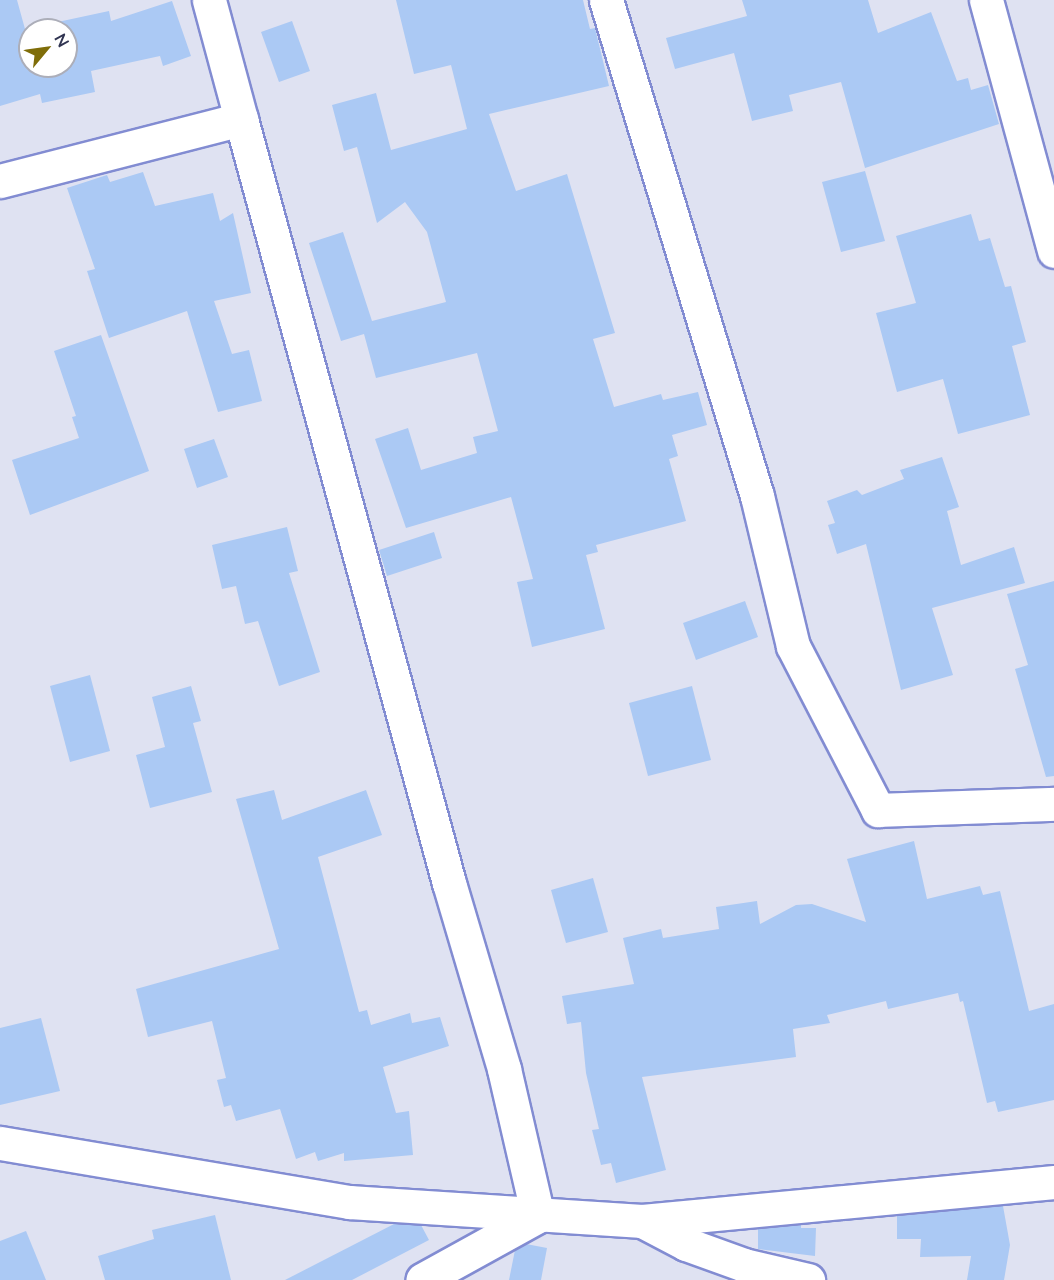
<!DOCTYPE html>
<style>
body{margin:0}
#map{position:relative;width:1054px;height:1280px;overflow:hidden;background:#dfe2f2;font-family:Lato,sans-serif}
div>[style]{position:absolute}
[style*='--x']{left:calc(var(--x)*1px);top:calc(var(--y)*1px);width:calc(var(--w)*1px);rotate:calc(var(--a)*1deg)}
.building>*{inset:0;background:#abc9f4}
.roads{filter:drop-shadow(2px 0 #828cd2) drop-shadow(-2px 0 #828cd2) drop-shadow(0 2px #828cd2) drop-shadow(0 -2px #828cd2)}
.street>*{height:33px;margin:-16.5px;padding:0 16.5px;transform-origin:16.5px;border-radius:16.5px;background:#fff}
span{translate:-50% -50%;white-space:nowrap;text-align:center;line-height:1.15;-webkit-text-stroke:5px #fff;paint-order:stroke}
.north{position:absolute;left:18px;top:18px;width:60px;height:60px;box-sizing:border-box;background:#fff;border:2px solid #acaeb9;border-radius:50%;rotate:61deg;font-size:16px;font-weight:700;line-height:24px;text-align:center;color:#303451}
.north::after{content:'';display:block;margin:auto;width:21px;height:27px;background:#7f6d09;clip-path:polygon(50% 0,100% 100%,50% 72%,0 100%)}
</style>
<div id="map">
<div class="building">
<div style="clip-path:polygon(evenodd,0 0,17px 0,25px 29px,109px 11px,111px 21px,172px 1px,191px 56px,163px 66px,160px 56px,91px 71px,95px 92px,42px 103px,40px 94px,0 106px,0 0,30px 30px,66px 30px,66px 66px,30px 66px,30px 30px)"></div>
<div style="clip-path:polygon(396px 0,583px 0,590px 29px,595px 28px,609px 86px,489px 114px,516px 191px,567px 174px,615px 333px,593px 339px,614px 407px,661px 394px,663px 400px,698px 392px,707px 425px,672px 435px,678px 456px,669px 459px,686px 521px,596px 545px,598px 552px,586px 555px,605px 629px,532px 647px,517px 582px,533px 579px,511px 497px,406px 528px,375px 439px,408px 428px,421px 470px,477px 453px,473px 437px,498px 431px,477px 353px,376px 378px,364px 334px,341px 341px,309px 243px,343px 232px,372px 321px,446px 302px,427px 232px,405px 202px,377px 223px,357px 147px,344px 151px,332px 105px,376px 93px,391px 150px,467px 129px,451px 65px,414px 74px)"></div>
<div style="clip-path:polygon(742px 0,868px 0,878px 33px,931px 12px,957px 81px,968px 78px,971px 90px,988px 85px,999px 124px,865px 168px,841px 82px,789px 95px,793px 111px,752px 121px,734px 53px,675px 69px,666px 38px,747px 16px)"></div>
<div style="clip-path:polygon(292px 21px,310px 71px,279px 82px,261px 32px)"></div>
<div style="clip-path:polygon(865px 171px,885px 241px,841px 252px,822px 182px)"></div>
<div style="clip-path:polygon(143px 172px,155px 206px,213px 193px,220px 221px,233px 213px,251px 293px,214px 301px,232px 354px,249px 350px,262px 401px,218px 412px,187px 311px,109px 338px,87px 271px,95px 269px,67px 188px,107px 175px,110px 182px)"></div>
<div style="clip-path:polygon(971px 214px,979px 241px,990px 238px,1005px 287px,1011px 286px,1026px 342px,1012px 346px,1030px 415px,958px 434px,943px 379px,897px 392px,876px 313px,916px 303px,896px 236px)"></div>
<div style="clip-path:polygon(101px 335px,149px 471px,30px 515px,12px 460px,79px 438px,72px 417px,76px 416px,54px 351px)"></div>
<div style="clip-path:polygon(214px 439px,228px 477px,197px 488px,184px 449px)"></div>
<div style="clip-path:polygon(942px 457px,959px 507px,947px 511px,961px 565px,1014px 547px,1025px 583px,932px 608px,953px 675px,901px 690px,866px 544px,837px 554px,828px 525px,835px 523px,827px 501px,857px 490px,862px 495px,904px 479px,900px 470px)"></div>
<div style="clip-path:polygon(287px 527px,298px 571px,289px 573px,320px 672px,279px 686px,258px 621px,245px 624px,236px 586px,222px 589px,212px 545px)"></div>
<div style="clip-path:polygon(434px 532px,442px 558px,387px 576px,379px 550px)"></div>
<div style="clip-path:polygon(1054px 581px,1054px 776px,1046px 777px,1015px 669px,1028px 665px,1007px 594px)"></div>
<div style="clip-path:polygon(745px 601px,758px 637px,696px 660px,683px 623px)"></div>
<div style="clip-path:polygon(90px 675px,110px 751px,70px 762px,50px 686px)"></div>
<div style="clip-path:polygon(191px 686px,201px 721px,193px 723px,212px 792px,150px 808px,136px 755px,165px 747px,152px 697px)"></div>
<div style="clip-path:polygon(692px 686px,711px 760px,648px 776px,629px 703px)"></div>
<div style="clip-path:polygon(274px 790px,282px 820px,366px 790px,382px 835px,318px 857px,359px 1012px,367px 1010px,371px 1025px,410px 1013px,412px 1023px,440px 1017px,449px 1046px,383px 1067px,396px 1113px,409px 1111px,413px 1155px,344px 1161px,344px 1153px,318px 1161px,315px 1152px,296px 1159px,280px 1109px,236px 1121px,231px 1105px,224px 1107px,217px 1080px,226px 1078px,212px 1021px,148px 1037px,136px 989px,279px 949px,236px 799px)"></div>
<div style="clip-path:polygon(914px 841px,927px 899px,980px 886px,983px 895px,1000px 891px,1029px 1011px,1054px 1004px,1054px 1100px,998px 1112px,995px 1101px,987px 1103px,963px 1001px,960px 1002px,958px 993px,888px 1009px,886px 1001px,827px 1015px,830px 1023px,793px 1029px,796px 1057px,642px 1077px,666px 1170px,616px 1183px,611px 1163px,601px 1165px,592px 1130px,599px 1129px,586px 1073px,581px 1022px,567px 1024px,562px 996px,634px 984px,623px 938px,661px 929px,663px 938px,719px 929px,716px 907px,757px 901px,760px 924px,796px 905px,812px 904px,866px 922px,847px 859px)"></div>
<div style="clip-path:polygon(593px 878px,608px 932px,566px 943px,551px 890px)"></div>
<div style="clip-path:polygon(41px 1018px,60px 1091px,0 1105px,0 1028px)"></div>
<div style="clip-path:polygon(1003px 1206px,1010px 1245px,1004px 1280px,967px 1280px,971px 1256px,920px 1257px,921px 1239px,897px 1239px,897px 1216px)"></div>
<div style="clip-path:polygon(215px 1215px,231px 1280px,105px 1280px,98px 1256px,154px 1239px,152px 1230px)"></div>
<div style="clip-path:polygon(394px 1224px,421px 1225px,429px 1240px,352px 1280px,285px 1280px)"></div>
<div style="clip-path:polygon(801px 1225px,801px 1228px,816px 1228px,815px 1256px,758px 1249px,758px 1229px)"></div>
<div style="clip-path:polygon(26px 1231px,46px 1280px,0 1280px,0 1241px)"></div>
<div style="clip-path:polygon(526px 1244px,547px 1248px,541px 1280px,509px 1280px,515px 1250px)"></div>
</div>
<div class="roads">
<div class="street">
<div style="--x:606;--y:0;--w:518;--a:73.07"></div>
<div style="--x:757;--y:496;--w:154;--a:76.5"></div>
<div style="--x:793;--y:646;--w:185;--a:62.6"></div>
<div style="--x:878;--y:810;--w:176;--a:-2"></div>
<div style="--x:986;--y:0;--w:260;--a:74.8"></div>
<div style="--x:241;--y:119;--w:792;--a:74.77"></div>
<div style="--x:449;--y:883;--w:194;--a:73.5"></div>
<div style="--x:504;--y:1069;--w:151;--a:77"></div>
<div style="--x:538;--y:1216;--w:132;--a:151.1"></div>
<div style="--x:0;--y:181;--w:249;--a:-14.4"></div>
<div style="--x:241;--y:119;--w:123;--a:-105.1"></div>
<div style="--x:0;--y:1143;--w:354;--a:9.6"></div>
<div style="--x:349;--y:1202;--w:294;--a:3.7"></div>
<div style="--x:642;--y:1221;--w:50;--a:27.6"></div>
<div style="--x:686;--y:1244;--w:62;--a:19.9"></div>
<div style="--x:744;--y:1265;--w:66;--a:13.2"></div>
<div style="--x:642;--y:1221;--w:414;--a:-5.4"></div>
</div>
</div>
<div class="north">N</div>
</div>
